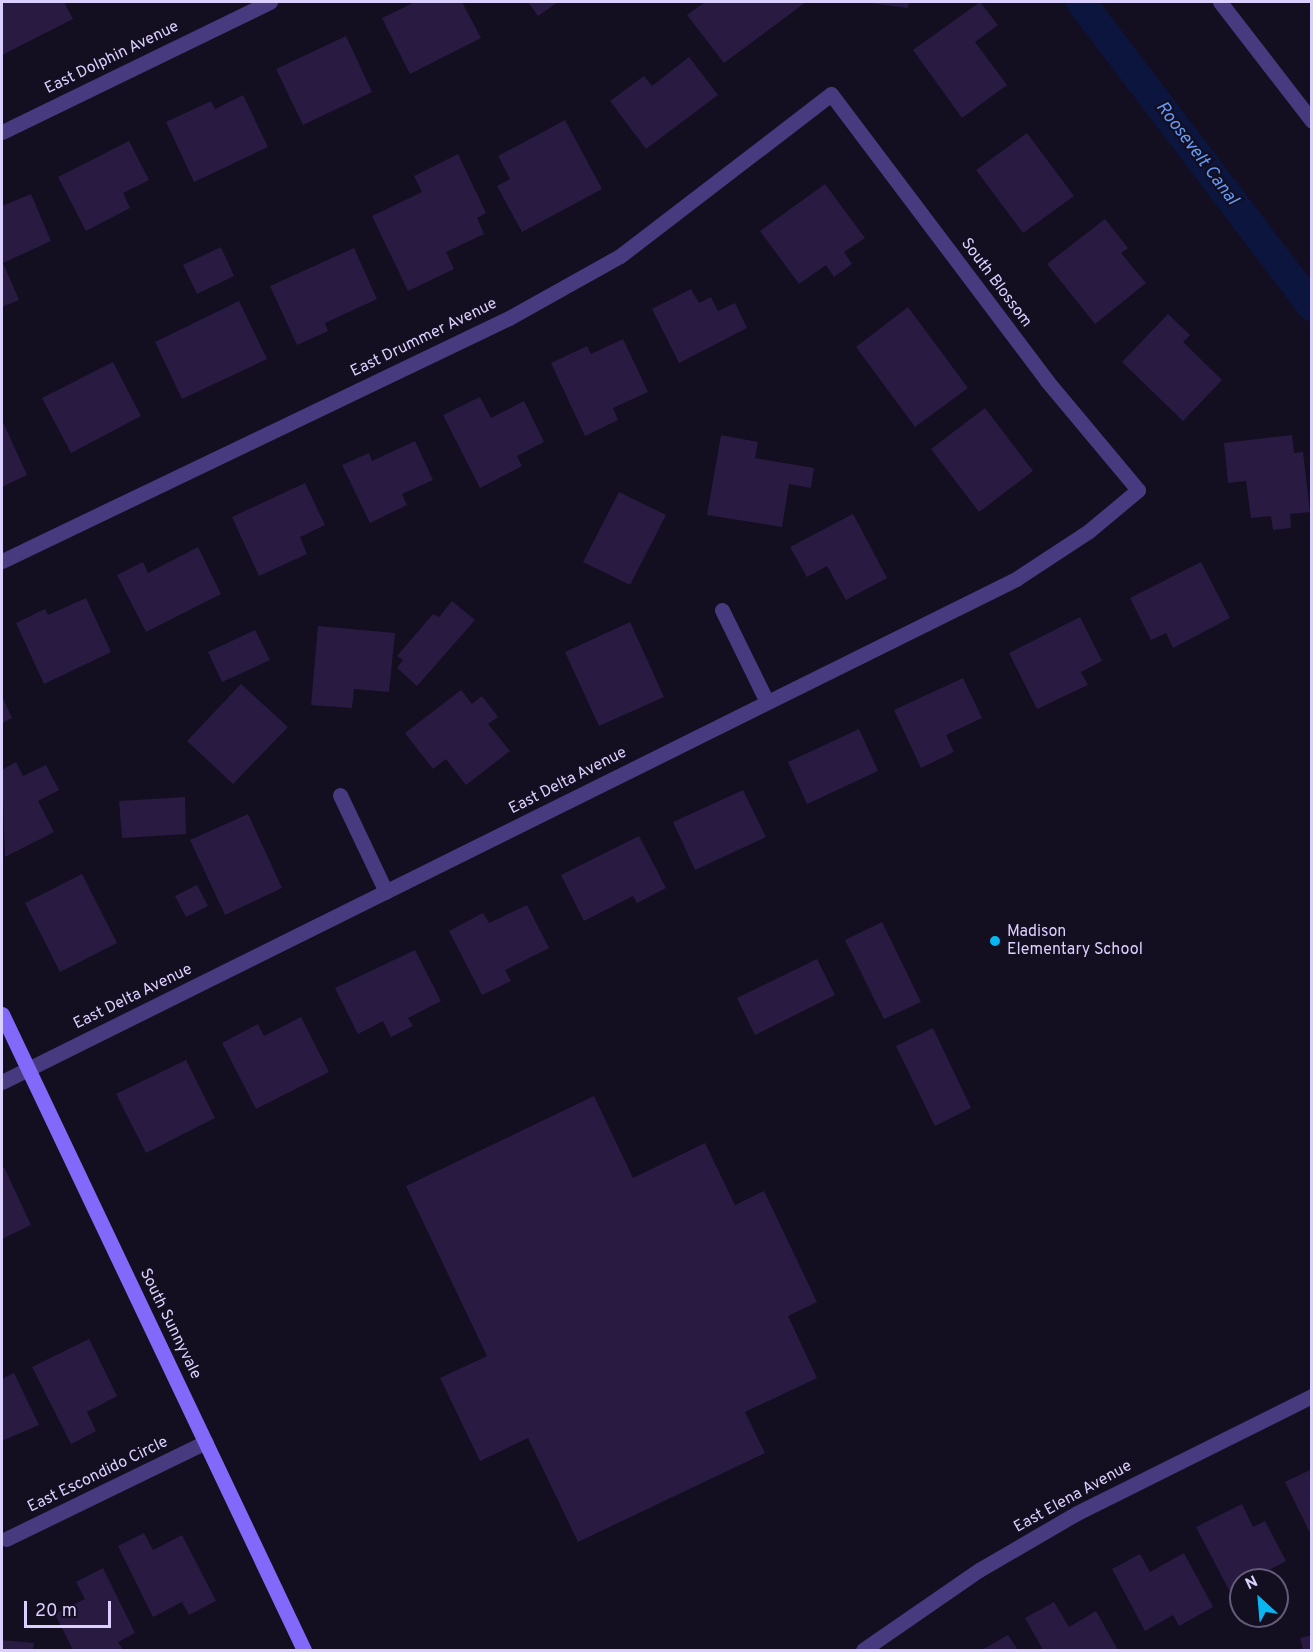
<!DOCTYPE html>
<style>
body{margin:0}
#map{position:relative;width:1313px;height:1652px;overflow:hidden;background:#140e21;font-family:Overpass,sans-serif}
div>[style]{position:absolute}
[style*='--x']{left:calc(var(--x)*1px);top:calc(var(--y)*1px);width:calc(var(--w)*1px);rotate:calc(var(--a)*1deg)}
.canal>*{height:30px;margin:-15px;padding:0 15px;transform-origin:15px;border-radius:15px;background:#0b153d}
.building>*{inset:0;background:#281a41}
.street>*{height:15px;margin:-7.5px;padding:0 7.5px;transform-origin:7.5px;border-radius:7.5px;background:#473a7e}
.secondary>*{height:15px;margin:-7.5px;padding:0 7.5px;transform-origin:7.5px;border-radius:7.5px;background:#8369fa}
.dots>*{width:16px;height:16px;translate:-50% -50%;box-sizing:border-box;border:3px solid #140e21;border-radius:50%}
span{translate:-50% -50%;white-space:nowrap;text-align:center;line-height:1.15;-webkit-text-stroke:4.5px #140e21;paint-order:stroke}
.street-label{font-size:16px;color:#dbcffd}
.poi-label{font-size:16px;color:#dbcffd}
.left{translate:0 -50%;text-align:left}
.water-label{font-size:18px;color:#619cfa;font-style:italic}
.frame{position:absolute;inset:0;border:3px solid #dbcffd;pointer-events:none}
.north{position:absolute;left:1229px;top:1568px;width:60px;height:60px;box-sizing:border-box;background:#140e21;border:2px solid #645b79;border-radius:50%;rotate:334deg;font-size:16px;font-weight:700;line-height:24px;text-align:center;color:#dbcffd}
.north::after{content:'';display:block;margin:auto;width:21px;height:27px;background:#08b6f1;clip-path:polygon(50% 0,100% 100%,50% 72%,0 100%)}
.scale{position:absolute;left:24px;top:1601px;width:87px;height:27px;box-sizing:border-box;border:3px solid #dbcffd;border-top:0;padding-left:8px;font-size:18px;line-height:21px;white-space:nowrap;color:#dbcffd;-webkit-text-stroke:4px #140e21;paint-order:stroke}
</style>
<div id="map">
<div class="canal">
<div style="--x:1081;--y:2;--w:382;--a:52.8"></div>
</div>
<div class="building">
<div style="clip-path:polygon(2px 2px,64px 2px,73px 19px,2px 55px)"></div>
<div style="clip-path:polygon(415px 2px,462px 2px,481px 38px,410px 74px,382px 18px)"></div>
<div style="clip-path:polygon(528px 2px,558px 2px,538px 16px)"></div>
<div style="clip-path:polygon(705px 2px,806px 2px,724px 63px,687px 15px)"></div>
<div style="clip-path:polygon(864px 2px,909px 2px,908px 8px)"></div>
<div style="clip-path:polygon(980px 2px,998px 25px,975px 42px,1007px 85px,962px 118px,913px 50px)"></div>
<div style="clip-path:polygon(346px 36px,372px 92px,303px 125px,276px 69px)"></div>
<div style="clip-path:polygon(689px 57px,718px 95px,646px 149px,610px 101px,644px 76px,652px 86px)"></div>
<div style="clip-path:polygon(243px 95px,268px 147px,194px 182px,166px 122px,211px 101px,215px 109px)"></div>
<div style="clip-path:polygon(565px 120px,602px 189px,522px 232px,497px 186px,510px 179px,498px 156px)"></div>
<div style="clip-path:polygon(1027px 133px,1074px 196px,1023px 233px,976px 170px)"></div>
<div style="clip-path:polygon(129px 141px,149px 180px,123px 193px,130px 208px,86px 231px,58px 177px)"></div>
<div style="clip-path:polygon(458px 154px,486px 213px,477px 218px,484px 234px,446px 252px,454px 269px,408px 291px,372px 216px,422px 192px,414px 176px)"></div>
<div style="clip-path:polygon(825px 184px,865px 238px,844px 252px,852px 264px,834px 277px,826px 265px,799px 284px,760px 231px)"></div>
<div style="clip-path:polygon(31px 194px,51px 241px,3px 263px,19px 300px,2px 307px,2px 206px)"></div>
<div style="clip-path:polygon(1105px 219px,1128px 248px,1121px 253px,1146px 283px,1095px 324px,1047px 264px)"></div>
<div style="clip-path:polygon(221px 247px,234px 276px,197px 294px,183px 265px)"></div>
<div style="clip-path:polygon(354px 248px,377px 299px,325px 323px,328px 331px,297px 345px,270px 286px)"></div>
<div style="clip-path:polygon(691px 289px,699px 303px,711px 297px,718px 311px,735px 303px,747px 328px,679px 363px,652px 309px)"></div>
<div style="clip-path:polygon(239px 301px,267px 359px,182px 399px,155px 342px)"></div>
<div style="clip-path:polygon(908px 307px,968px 388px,915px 427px,856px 347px)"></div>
<div style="clip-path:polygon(1168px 314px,1190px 335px,1183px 342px,1222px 380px,1183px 421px,1122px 362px)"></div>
<div style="clip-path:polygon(623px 339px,648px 392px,613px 408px,618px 420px,585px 436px,551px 363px,587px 346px,591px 354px)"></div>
<div style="clip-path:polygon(113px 362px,141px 416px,71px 453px,42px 398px)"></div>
<div style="clip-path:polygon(480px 397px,491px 418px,524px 401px,544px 442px,517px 456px,522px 466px,480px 488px,443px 415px)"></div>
<div style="clip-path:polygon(985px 408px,1033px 471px,979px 512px,931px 449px)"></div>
<div style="clip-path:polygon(2px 420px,27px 475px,2px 487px)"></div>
<div style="clip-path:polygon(721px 435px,758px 442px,755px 458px,814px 468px,811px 488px,789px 484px,782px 527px,707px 515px)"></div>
<div style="clip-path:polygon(1292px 435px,1294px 453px,1303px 452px,1310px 512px,1290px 514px,1291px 528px,1273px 530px,1271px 516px,1251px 518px,1246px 481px,1228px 483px,1224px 443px)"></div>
<div style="clip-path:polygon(415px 441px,433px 480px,402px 494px,407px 505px,370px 523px,342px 465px,369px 453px,372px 461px)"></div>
<div style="clip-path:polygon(305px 483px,325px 525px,300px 537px,307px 554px,259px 576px,232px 517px)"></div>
<div style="clip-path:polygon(619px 492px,666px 515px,630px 585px,583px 562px)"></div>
<div style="clip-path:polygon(853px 514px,887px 578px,846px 600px,827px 566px,807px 577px,790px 547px)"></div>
<div style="clip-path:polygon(198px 547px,221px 594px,146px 632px,117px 575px,143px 562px,148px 573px)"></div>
<div style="clip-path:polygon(1201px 562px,1230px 618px,1173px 648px,1166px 633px,1151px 640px,1130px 598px)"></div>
<div style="clip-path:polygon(86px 598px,111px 652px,44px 684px,16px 623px,45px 609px,48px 615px)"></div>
<div style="clip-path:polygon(452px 601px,475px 620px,417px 686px,397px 668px,403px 660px,397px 656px,433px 614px,439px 617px)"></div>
<div style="clip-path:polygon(1080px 617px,1102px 661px,1081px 672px,1088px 685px,1037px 709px,1009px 653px)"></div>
<div style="clip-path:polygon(630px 622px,664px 697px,599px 726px,565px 652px)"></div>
<div style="clip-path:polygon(318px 626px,395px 633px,389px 692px,354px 689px,352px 708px,311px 705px)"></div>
<div style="clip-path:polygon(255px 630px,270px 660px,222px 682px,208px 652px)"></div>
<div style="clip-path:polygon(963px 678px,982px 718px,946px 735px,954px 752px,921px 768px,894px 710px)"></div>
<div style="clip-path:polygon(241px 684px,288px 727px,233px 784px,187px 741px)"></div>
<div style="clip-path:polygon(461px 690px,472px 704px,482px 696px,498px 717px,488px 724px,510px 751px,466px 785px,446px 759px,433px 769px,405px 733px)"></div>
<div style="clip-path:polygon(2px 696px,12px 718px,2px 723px)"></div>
<div style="clip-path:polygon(859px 729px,878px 771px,807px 804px,788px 762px)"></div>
<div style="clip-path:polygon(16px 762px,23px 776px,46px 765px,59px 790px,38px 801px,54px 832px,5px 857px,2px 770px)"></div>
<div style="clip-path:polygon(743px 790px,766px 837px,695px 870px,673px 822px)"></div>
<div style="clip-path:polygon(185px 797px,186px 834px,122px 838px,119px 801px)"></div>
<div style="clip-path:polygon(248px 814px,282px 888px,225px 915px,190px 840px)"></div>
<div style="clip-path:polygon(639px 836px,666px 888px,637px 903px,633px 896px,584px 921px,561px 875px)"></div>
<div style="clip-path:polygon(82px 874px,117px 943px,60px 972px,25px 903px)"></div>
<div style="clip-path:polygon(197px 885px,208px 906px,186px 917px,175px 896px)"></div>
<div style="clip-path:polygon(527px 905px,549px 948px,505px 970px,511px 981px,482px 995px,449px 931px,483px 913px,489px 923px)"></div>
<div style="clip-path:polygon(882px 922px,921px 1002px,884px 1019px,845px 940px)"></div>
<div style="clip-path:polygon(415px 950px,441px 1001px,408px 1018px,413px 1026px,391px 1037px,383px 1021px,358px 1034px,335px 988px)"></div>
<div style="clip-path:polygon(817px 959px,835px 995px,755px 1035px,737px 998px)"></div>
<div style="clip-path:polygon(301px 1017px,329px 1072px,256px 1109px,222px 1043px,258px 1024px,264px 1036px)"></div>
<div style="clip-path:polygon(933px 1028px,971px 1108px,935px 1126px,896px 1046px)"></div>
<div style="clip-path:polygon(186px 1060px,215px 1118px,146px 1153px,116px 1094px)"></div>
<div style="clip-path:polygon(594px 1096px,633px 1178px,705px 1143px,735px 1205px,764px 1191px,817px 1302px,788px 1316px,817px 1378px,745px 1412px,765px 1453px,578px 1542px,528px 1438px,480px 1461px,440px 1378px,487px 1356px,406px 1186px)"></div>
<div style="clip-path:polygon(4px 1167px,31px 1225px,2px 1239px,2px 1169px)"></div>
<div style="clip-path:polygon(89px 1339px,117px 1396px,87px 1412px,96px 1431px,71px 1444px,32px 1367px)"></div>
<div style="clip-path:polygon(14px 1373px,39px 1425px,2px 1441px,2px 1379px)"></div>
<div style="clip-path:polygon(1312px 1469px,1312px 1537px,1285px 1482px)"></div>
<div style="clip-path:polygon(1242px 1504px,1253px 1527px,1265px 1521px,1286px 1561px,1269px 1570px,1273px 1579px,1241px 1580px,1241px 1586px,1230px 1592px,1196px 1527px)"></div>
<div style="clip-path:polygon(144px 1533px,153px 1550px,182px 1535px,216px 1601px,189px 1615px,182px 1602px,153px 1617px,118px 1546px)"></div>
<div style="clip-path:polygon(1184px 1553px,1213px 1607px,1179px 1626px,1173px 1615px,1145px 1631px,1112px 1569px,1140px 1554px,1150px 1572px)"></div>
<div style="clip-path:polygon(103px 1568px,135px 1633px,118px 1642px,123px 1650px,73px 1650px,55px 1614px,85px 1599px,76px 1582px)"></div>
<div style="clip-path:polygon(1054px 1602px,1069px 1627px,1096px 1611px,1118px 1650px,1043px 1650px,1025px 1618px)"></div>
<div style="clip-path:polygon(1008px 1635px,1018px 1650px,982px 1650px)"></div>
<div style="clip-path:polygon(1312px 1635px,1312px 1650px,1303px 1650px,1300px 1638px)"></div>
<div style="clip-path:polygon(2px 1640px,34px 1643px,33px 1650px,2px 1650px)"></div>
</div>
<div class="street">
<div style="--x:1220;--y:2;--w:150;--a:52.3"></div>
<div style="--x:2;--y:132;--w:298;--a:-25.9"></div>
<div style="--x:2;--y:561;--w:562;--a:-25.61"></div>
<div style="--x:509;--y:318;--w:127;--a:-29.2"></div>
<div style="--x:620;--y:256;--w:266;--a:-37.5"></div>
<div style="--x:831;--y:94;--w:359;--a:53"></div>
<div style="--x:1047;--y:381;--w:142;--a:50.1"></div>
<div style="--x:1138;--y:490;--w:64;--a:140.1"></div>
<div style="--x:1089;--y:531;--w:87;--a:146.7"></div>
<div style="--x:1016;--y:579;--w:1132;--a:153.62"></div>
<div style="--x:722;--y:610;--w:102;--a:63.9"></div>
<div style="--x:340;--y:795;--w:107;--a:64.6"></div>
<div style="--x:6;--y:1539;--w:222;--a:-25.9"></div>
<div style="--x:863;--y:1650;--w:141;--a:-34.6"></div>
<div style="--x:979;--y:1570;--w:113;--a:-30.2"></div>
<div style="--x:1077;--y:1513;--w:263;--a:-26.5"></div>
</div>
<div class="secondary">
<div style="--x:2;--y:1014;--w:704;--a:64.6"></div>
</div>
<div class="dots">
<div style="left:995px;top:941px;background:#08b6f1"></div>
</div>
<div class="street-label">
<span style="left:112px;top:58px;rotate:-26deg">East Dolphin Avenue</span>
<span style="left:996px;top:283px;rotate:53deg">South Blossom</span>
<span style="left:424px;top:338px;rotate:-26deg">East Drummer Avenue</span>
<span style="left:568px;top:781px;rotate:-27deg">East Delta Avenue</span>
<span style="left:133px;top:997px;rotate:-26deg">East Delta Avenue</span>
<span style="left:170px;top:1324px;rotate:64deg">South Sunnyvale</span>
<span style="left:98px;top:1475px;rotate:-26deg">East Escondido Circle</span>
<span style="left:1073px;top:1497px;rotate:-29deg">East Elena Avenue</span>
</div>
<div class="poi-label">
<span class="left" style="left:1007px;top:941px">Madison<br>Elementary School</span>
</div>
<div class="water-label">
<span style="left:1196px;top:154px;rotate:53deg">Roosevelt Canal</span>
</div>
<div class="frame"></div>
<div class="north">N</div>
<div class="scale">20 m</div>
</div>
